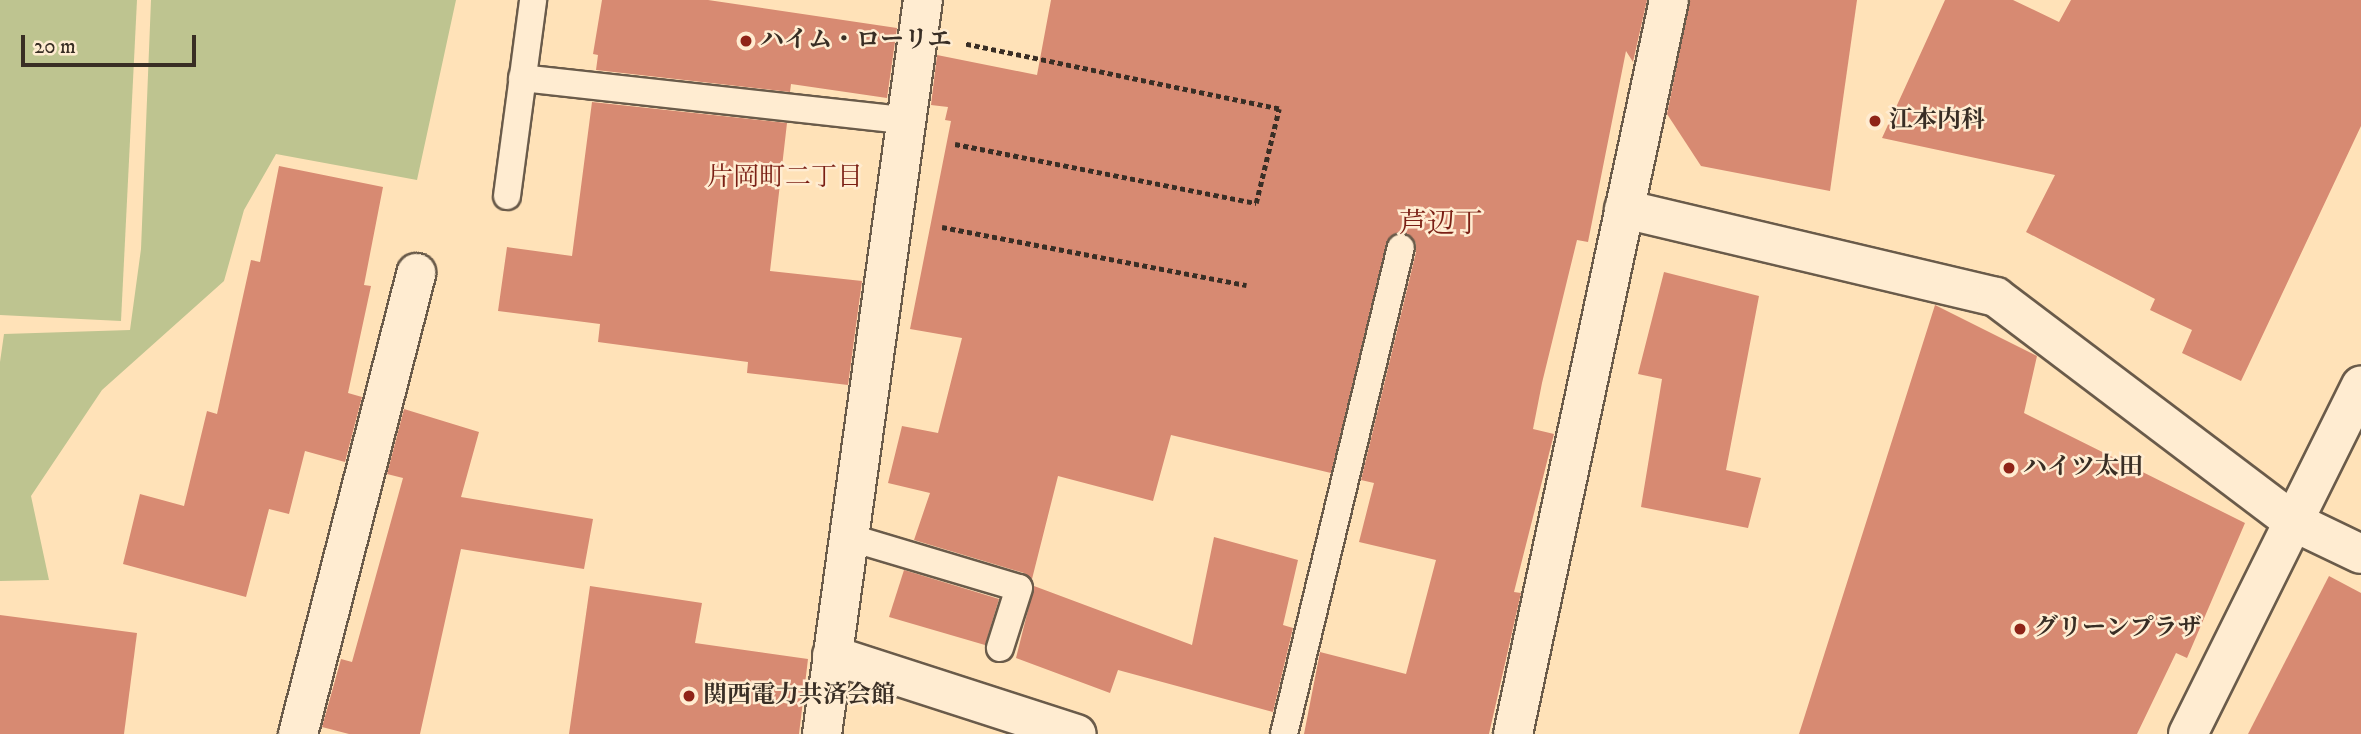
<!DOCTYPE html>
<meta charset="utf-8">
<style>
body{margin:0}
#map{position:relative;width:2361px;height:734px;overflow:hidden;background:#ffe2b8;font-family:"IM FELL DW Pica","Noto Serif JP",serif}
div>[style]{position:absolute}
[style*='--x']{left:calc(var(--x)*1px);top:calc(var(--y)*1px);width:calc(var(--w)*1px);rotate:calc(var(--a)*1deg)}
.green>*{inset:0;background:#bec490}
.building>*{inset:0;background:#d78a72}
.path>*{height:4.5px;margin-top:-2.25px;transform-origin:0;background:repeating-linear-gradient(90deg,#392e25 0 5px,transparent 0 8.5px)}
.roads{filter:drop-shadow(2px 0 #6a5b4a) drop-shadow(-2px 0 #6a5b4a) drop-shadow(0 2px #6a5b4a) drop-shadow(0 -2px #6a5b4a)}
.lane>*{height:26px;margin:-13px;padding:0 13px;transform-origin:13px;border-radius:13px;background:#ffecd1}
.street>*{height:38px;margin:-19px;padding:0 19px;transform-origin:19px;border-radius:19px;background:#ffecd1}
.dots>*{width:19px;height:19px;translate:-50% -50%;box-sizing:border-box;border:4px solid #ffecd1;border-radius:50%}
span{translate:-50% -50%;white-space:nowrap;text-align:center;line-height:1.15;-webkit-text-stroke:5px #ffecd1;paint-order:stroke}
.poi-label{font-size:24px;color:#392e25;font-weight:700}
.left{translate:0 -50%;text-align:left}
.neighbourhood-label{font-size:26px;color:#7a1f14}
.quarter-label{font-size:28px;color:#7a1f14}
.scale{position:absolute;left:21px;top:35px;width:175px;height:32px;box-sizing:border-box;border:4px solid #392e25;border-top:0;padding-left:9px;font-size:21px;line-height:24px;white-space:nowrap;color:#392e25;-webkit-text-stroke:5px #ffecd1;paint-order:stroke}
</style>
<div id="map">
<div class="green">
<div style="clip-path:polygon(0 0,137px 0,121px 321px,0 315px)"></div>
<div style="clip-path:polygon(151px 0,456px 0,417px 180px,276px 154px,244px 210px,224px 281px,102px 390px,31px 496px,49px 580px,0 581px,0 362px,4px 334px,130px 330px,141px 249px)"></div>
</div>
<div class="building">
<div style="clip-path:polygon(602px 0,708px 0,897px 28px,887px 98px,791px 84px,790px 92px,596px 70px,598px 55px,593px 54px)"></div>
<div style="clip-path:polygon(1051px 0,1647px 0,1633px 62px,1626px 51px,1588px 242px,1577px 240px,1542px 383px,1533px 429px,1554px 434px,1514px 592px,1521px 593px,1489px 734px,1304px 734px,1320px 652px,1406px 674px,1436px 560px,1359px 542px,1374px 483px,1361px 480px,1416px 252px,1416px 243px,1405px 233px,1396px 233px,1386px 244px,1331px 473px,1171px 435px,1153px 501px,1058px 476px,1032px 579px,1024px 573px,914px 540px,930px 493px,888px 483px,902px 426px,938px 433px,962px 338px,910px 329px,951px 121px,945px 120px,948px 107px,931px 105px,937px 55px,1037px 75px)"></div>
<div style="clip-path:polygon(1690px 0,1857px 0,1830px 191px,1701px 166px,1667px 114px)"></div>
<div style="clip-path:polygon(1945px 0,2013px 0,2059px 22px,2071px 0,2361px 0,2361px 126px,2241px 381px,2182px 353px,2192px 330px,2150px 310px,2155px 299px,2026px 232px,2055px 175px,1882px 138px)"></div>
<div style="clip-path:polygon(592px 102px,787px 123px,770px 271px,862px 281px,848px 385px,747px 373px,748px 362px,598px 342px,600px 324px,498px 311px,507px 247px,572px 256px)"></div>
<div style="clip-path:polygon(279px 166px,383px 187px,364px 285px,371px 286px,348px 393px,362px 397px,345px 462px,305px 451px,289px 514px,269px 509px,246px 597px,123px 564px,140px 494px,184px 506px,207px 411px,217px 414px,251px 260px,260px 262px)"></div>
<div style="clip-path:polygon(1664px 272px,1759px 296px,1726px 470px,1761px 478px,1748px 528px,1641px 507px,1662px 379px,1638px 374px)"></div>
<div style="clip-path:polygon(1935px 305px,2037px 356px,2024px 413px,2245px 523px,2187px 658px,2176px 653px,2137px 734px,1799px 734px)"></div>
<div style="clip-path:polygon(404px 409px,479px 432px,461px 497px,593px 519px,584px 569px,461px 549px,420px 734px,349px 734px,322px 727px,341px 659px,352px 662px,403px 478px,387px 474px)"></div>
<div style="clip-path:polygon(1214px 537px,1298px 560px,1283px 625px,1293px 628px,1273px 712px,1118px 670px,1110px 693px,1016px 658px,1034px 586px,1192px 645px)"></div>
<div style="clip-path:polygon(904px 570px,999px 599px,985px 645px,889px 617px)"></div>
<div style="clip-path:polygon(2329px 576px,2361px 593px,2361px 734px,2248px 734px)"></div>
<div style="clip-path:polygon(590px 586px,702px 603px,695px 643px,808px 659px,799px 734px,569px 734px)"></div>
<div style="clip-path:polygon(0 615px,137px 633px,124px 734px,0 734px)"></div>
</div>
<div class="path">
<div style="--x:955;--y:144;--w:307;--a:11.1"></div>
<div style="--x:1256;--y:203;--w:97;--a:-76.3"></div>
<div style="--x:1279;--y:109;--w:320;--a:-168.3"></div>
<div style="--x:942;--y:227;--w:310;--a:10.8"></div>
</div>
<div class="roads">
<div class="lane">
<div style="--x:522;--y:78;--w:383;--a:6.3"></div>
<div style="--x:507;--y:196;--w:198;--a:-82.4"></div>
<div style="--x:848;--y:537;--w:178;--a:16.6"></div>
<div style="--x:1019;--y:588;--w:63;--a:107.6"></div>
<div style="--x:1284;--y:734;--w:500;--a:-76.5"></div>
</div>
<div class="street">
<div style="--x:1624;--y:209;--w:382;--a:13.3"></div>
<div style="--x:1996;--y:297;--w:371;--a:37.1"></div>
<div style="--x:2292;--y:521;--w:76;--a:25.6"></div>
<div style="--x:832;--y:655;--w:257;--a:17.9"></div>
<div style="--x:298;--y:734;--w:476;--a:-75.6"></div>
<div style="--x:822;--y:734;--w:741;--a:-82.17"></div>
<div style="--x:1513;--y:734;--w:750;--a:-78"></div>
<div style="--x:2188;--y:734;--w:389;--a:-63.6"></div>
</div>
</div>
<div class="dots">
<div style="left:746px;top:41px;background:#8f2418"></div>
<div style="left:1875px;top:121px;background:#8f2418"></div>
<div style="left:2009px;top:468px;background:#8f2418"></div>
<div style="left:2020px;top:629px;background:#8f2418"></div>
<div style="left:689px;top:696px;background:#8f2418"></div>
</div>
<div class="poi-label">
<span class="left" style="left:760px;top:41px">ハイム・ローリエ</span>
<span class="left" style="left:1889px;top:121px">江本内科</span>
<span class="left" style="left:2023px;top:468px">ハイツ太田</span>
<span class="left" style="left:2034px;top:629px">グリーンプラザ</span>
<span class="left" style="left:703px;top:696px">関西電力共済会館</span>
</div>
<div class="neighbourhood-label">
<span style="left:785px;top:178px">片岡町二丁目</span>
</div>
<div class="quarter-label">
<span style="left:1441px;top:224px">芦辺丁</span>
</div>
<div class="scale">20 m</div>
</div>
